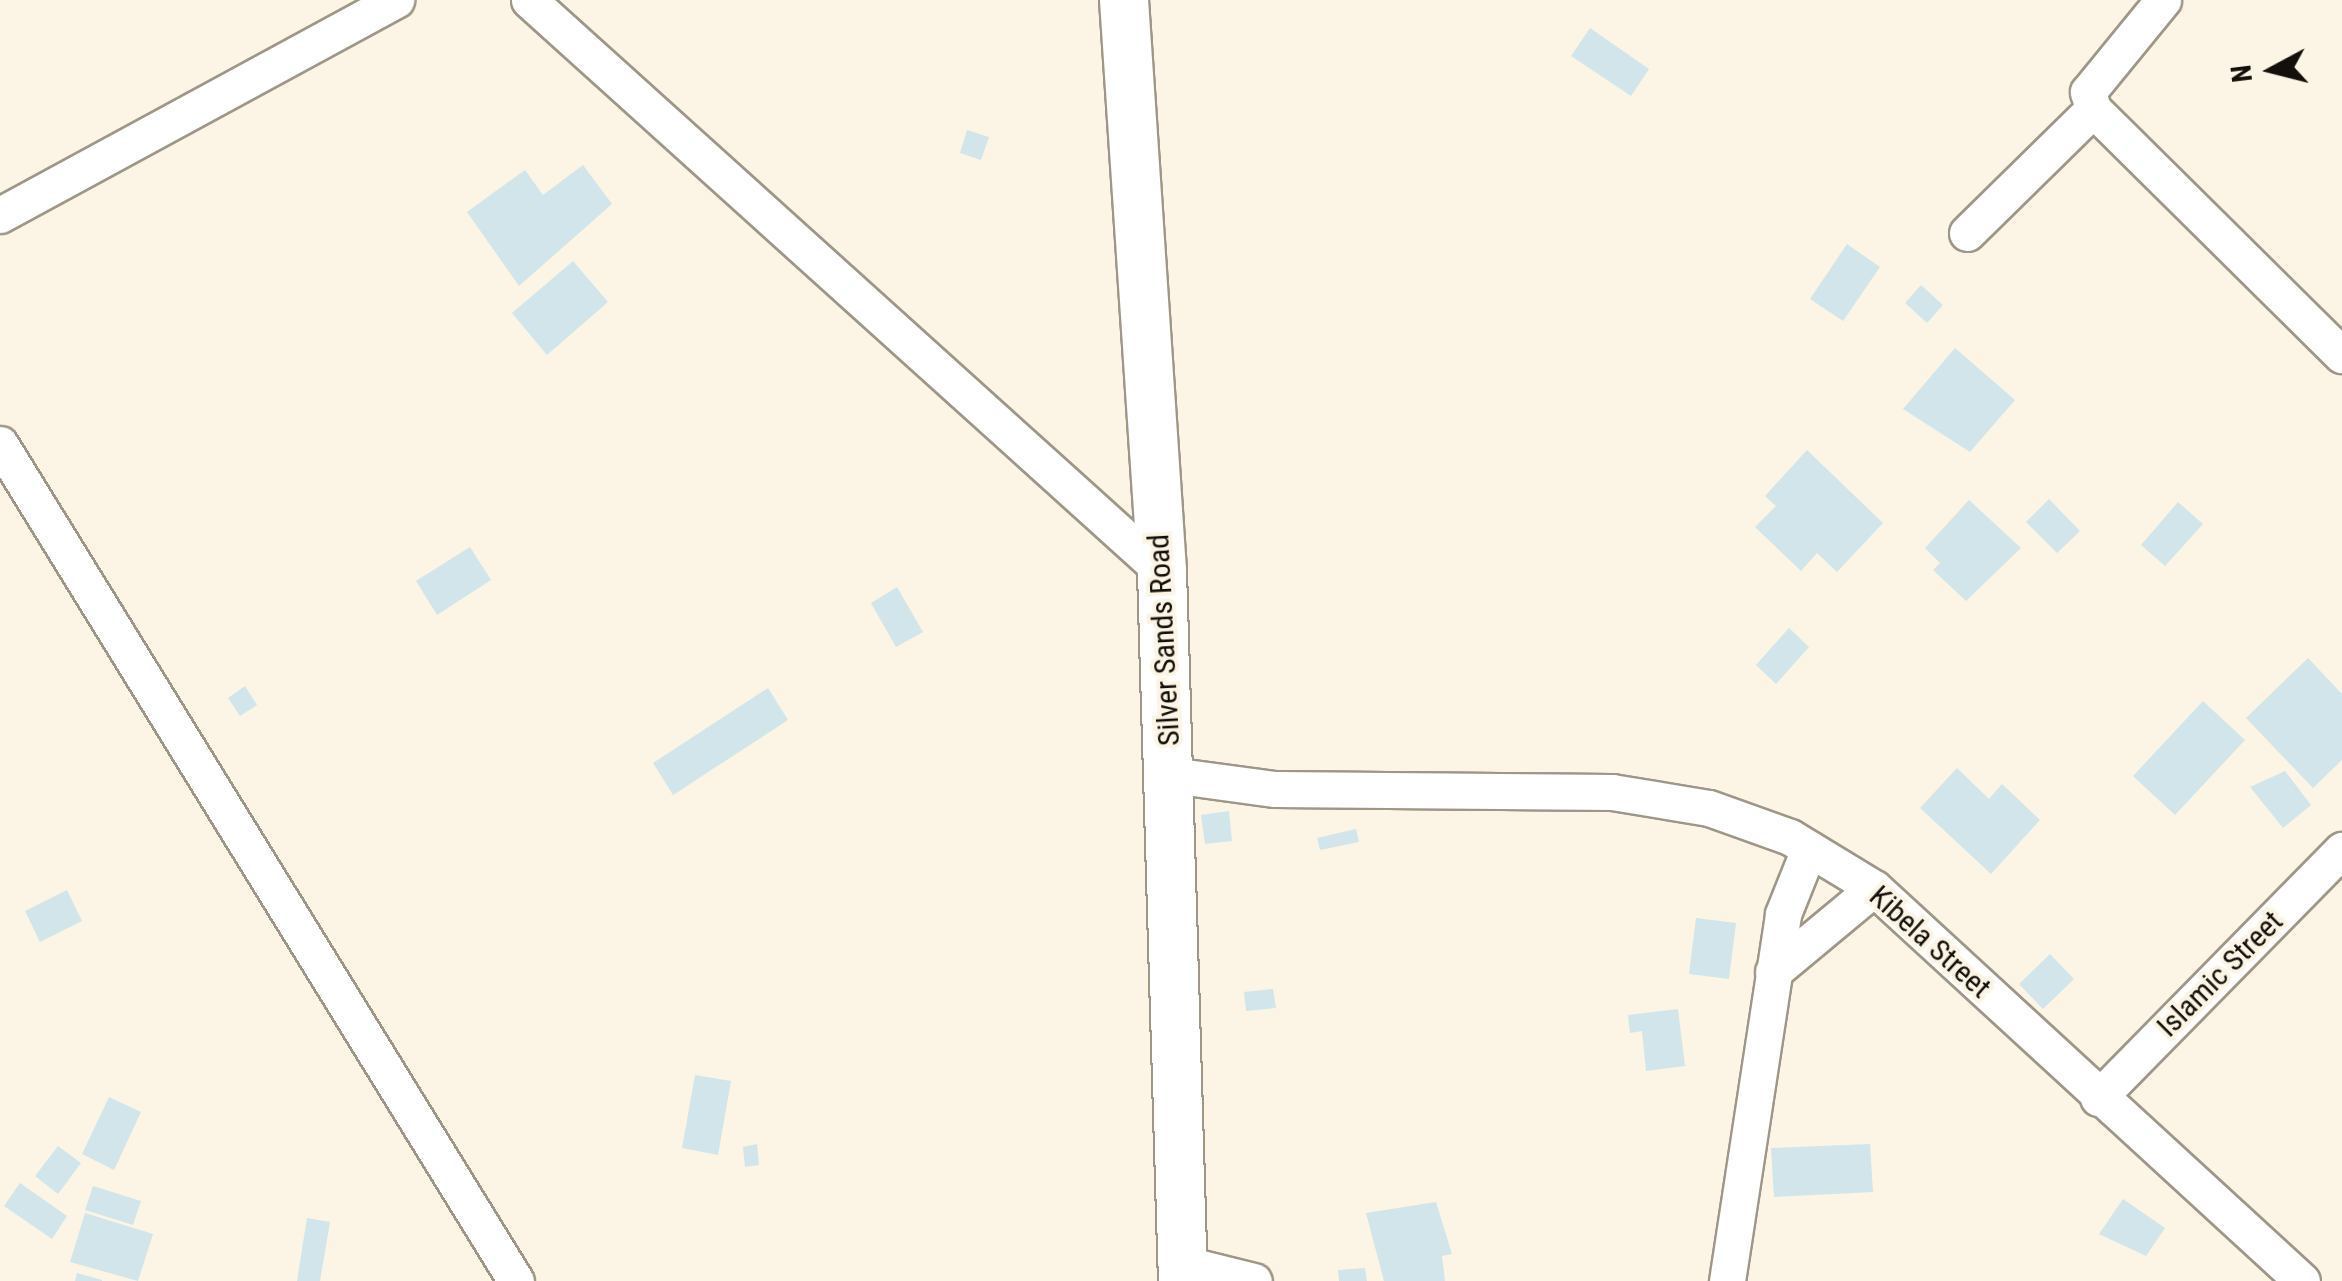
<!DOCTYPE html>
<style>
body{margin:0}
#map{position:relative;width:2342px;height:1281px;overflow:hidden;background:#fcf5e5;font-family:"Roboto Condensed",sans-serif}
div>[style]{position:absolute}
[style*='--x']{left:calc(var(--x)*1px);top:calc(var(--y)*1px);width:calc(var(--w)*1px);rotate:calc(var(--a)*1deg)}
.building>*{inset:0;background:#d1e5ea}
.roads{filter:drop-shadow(2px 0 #9e9788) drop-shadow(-2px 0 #9e9788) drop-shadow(0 2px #9e9788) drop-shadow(0 -2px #9e9788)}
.street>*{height:35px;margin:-17.5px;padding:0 17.5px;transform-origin:17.5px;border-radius:17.5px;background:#fff}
.secondary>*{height:48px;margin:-24px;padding:0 24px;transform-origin:24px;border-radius:24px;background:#fff}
span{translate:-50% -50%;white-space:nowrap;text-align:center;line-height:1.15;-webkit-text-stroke:8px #fcf5e5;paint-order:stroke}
.street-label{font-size:30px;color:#13100b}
.north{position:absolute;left:2222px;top:20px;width:100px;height:100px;-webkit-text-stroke:8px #fcf5e5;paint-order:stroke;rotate:263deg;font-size:28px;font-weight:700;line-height:40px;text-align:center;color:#13100b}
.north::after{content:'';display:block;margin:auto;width:35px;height:45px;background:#13100b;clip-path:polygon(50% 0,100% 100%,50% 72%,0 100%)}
</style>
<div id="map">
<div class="building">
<div style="clip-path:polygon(1590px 28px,1649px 69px,1631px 96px,1571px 56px)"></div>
<div style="clip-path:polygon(967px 130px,989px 137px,981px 160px,960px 153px)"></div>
<div style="clip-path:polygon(583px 165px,612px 204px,519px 286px,467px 212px,525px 170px,543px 195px)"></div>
<div style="clip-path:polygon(1847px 244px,1880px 267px,1843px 321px,1810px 299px)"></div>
<div style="clip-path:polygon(573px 261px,608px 302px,547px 355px,512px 313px)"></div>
<div style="clip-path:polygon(1921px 285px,1943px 305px,1927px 323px,1905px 303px)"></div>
<div style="clip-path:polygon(1955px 348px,2015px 400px,1970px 452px,1903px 409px)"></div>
<div style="clip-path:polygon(1807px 450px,1883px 523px,1837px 572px,1817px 553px,1801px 571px,1755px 527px,1776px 506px,1765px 496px)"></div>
<div style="clip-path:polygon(2049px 499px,2080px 531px,2057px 553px,2026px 522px)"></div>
<div style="clip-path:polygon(1969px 500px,2021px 548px,1966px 601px,1933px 570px,1940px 563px,1925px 548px)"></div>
<div style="clip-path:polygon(2178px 502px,2203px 524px,2165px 566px,2141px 545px)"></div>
<div style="clip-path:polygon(470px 547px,491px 580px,437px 615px,416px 581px)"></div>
<div style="clip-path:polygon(897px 587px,923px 632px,896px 647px,871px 603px)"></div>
<div style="clip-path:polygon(1789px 628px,1809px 647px,1776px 684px,1756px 665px)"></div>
<div style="clip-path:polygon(2308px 658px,2342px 694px,2342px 760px,2313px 788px,2246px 718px)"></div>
<div style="clip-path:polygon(245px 686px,257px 705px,240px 716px,228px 698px)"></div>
<div style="clip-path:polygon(768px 688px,788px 720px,673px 795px,653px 763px)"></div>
<div style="clip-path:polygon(2203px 701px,2245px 740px,2175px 815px,2133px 776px)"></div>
<div style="clip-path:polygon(1957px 768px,1989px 799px,2002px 784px,2040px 820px,1991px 874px,1920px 808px)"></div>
<div style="clip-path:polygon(2285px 771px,2311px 805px,2283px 828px,2250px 787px)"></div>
<div style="clip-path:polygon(1229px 811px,1232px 841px,1205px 844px,1201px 815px)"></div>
<div style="clip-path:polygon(1356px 829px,1359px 842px,1320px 850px,1317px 838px)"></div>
<div style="clip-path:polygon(67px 890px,82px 921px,40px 942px,25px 911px)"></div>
<div style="clip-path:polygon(1696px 918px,1736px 923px,1729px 979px,1689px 974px)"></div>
<div style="clip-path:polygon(2050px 954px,2074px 979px,2043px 1009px,2019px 984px)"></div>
<div style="clip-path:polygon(1273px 989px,1276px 1008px,1246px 1011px,1244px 992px)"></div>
<div style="clip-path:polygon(1678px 1009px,1685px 1066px,1646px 1071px,1642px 1031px,1630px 1033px,1628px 1015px)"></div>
<div style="clip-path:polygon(695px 1075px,731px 1081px,718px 1155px,682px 1148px)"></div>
<div style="clip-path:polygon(109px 1097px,141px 1112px,114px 1170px,82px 1154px)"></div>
<div style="clip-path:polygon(757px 1144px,759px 1165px,745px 1167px,743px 1147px)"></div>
<div style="clip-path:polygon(1870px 1144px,1873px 1192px,1774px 1197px,1771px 1148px)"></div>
<div style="clip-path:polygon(58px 1146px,81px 1163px,58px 1194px,35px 1176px)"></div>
<div style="clip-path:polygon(20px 1183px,67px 1216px,52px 1239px,4px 1206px)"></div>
<div style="clip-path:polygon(93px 1186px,141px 1201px,133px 1225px,85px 1210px)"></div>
<div style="clip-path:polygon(2123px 1199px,2165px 1228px,2146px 1256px,2099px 1234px)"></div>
<div style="clip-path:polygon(1436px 1202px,1452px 1254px,1442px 1256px,1445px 1281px,1384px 1281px,1366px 1213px)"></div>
<div style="clip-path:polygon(85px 1213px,153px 1234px,138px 1281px,70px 1262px)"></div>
<div style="clip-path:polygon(307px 1218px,330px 1222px,320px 1281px,297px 1281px)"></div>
<div style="clip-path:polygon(1365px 1268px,1367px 1281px,1339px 1281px,1338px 1270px)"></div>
<div style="clip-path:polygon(77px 1273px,102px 1280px,102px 1281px,75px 1281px)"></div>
</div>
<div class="roads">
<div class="street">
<div style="--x:529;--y:0;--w:852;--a:42.05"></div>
<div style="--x:2093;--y:109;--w:350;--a:44.7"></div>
<div style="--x:0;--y:215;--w:451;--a:-28.5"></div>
<div style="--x:1967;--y:233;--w:177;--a:-44.5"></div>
<div style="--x:2093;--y:109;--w:18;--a:-106"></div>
<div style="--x:2088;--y:92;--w:119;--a:-50.8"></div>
<div style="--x:0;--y:444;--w:983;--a:58.35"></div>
<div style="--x:1171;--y:775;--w:105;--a:7.7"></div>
<div style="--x:1275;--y:789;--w:337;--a:0.5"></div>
<div style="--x:1612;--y:792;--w:98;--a:9.4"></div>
<div style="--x:1709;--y:808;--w:86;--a:19.7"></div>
<div style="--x:1790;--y:837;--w:98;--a:31.3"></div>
<div style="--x:1874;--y:888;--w:581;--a:42.56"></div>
<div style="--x:1773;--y:972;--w:131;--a:-39.7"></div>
<div style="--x:2098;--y:1098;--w:348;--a:-45.5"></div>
<div style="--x:1181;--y:1263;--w:75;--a:13.9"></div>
<div style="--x:1727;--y:1281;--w:371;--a:-81.3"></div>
<div style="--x:1783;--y:914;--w:70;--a:-68.2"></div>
</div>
<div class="secondary">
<div style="--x:1124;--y:0;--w:572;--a:86.19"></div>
<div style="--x:1162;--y:571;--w:710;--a:88.31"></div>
</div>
</div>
<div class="street-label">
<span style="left:1164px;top:640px;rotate:-93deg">Silver Sands Road</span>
<span style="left:1930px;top:942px;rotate:42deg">Kibela Street</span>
<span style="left:2220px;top:974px;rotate:-45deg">Islamic Street</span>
</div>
<div class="north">N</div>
</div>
